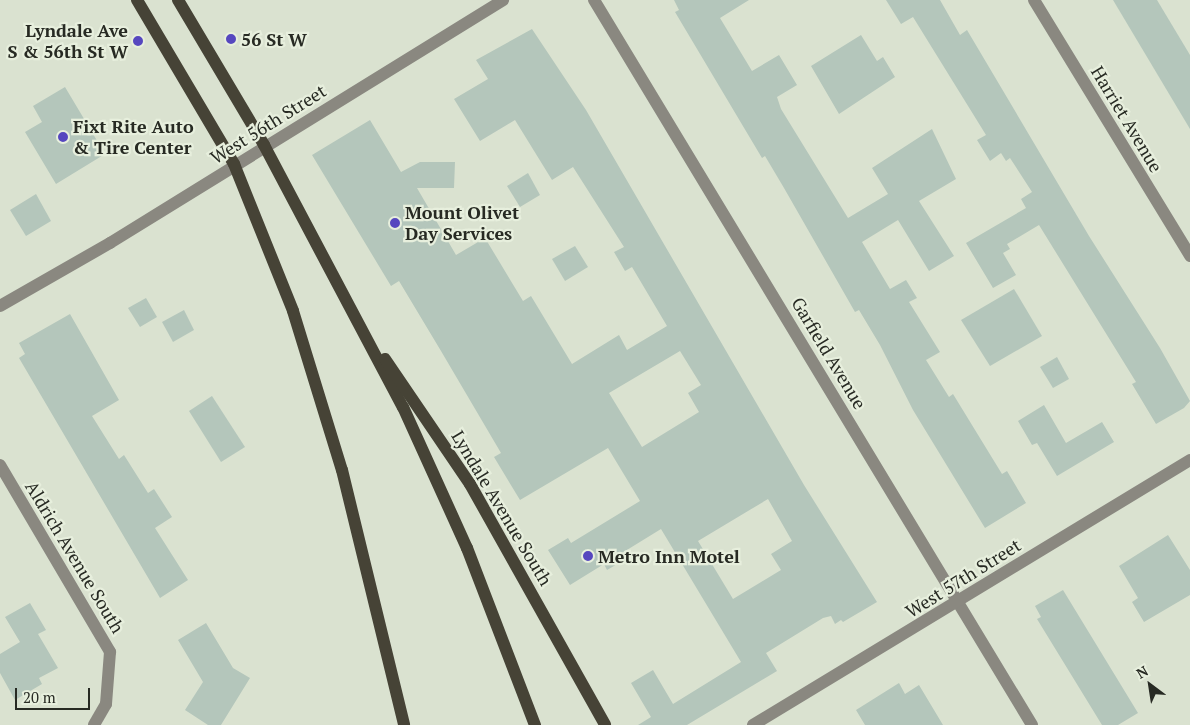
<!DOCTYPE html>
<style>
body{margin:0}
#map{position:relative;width:1190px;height:725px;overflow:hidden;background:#dae2d0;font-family:"PT Serif",serif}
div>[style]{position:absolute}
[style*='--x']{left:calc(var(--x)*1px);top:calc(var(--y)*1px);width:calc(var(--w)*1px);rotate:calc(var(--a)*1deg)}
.building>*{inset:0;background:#b4c6bb}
.minor>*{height:12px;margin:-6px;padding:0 6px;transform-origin:6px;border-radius:6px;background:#8a8880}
.major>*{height:12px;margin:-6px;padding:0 6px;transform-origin:6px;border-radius:6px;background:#464336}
.dots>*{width:14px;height:14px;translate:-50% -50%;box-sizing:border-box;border:2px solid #e7efdd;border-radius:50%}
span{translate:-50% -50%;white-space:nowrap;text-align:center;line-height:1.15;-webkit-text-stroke:4.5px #e7efdd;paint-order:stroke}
.poi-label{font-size:18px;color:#272a23;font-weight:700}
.right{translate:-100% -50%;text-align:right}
.left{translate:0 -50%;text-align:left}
.street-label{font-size:18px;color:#272a23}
.north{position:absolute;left:1125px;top:660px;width:50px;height:50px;-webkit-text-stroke:4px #e7efdd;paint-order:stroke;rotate:329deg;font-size:14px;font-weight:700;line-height:20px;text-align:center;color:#272a23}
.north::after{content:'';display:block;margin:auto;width:18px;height:22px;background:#272a23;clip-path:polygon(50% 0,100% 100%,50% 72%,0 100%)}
.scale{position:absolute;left:15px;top:688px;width:75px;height:22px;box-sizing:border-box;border:2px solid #272a23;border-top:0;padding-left:6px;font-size:15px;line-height:18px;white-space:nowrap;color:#272a23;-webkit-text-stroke:4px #e7efdd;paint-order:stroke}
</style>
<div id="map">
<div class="building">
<div style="clip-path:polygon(674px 0,749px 0,720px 18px,752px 71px,779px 55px,797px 85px,777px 97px,781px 109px,848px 218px,888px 194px,872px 168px,932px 129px,956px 179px,919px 201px,954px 256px,929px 271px,898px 220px,862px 242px,890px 289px,906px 280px,917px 298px,909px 302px,940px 352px,926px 360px,949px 397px,953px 394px,1002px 474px,1007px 471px,1026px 503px,985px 528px,913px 410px,880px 345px,859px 310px,855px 312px,784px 188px,765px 156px,762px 158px,675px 12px,679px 10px)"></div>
<div style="clip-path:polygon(886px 0,940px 0,960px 35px,967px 30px,1089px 236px,1160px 348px,1190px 401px,1184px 408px,1156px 424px,1132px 384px,1136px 382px,1039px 225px,1007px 244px,1010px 249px,1003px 253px,1016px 275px,993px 288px,966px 243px,1026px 208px,1021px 199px,1032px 192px,1010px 158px,1006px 161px,1001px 153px,990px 161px,977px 140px,986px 135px,913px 17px,901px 24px)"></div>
<div style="clip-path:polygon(1113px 0,1157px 0,1190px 55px,1190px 129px)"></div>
<div style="clip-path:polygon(evenodd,532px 29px,586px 110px,804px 485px,877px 602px,843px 622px,841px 620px,835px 624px,831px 616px,823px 618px,766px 653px,777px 671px,687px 725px,638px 725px,651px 717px,631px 683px,653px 670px,673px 704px,741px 662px,661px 529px,622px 553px,626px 559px,607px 570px,604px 564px,570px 585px,548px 550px,568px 538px,571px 543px,640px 501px,608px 448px,520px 500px,494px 457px,501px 453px,441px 351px,399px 281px,391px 286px,312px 155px,370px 120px,401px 172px,420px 162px,455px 162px,454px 188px,417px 188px,456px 255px,485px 238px,523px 301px,531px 296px,572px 364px,619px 335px,627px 350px,667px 326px,632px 267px,625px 271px,614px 252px,624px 247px,573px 167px,552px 180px,515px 120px,480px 141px,454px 99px,488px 79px,476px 60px,532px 29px,680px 351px,701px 385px,688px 393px,699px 412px,642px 447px,609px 393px,680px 351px,532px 29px,768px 499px,792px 541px,771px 554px,781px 570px,733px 599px,698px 541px,768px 499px)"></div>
<div style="clip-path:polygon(861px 35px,877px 61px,883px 57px,895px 77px,839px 114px,811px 66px)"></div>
<div style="clip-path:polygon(65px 87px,105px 154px,56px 184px,25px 132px,42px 122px,33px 106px)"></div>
<div style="clip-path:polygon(528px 173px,540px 195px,520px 207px,507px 186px)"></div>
<div style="clip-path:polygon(36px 194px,51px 221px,26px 236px,10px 210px)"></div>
<div style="clip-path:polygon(575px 246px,588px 267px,565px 281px,552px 259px)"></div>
<div style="clip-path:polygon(1014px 289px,1042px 336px,990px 366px,961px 320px)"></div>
<div style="clip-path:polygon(146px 298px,157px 317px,140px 327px,128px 308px)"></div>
<div style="clip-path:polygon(184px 310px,194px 330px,173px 342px,162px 322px)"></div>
<div style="clip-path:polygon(70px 314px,119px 400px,92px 416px,119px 459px,124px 455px,148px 493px,154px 489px,172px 517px,155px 528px,188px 580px,160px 598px,19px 358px,25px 354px,19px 343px)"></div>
<div style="clip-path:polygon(1057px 357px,1069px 379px,1053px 388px,1040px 367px)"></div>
<div style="clip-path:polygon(212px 396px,245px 447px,221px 462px,189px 411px)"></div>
<div style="clip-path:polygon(1044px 405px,1066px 443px,1102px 422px,1114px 442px,1057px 476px,1037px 443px,1032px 445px,1018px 421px)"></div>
<div style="clip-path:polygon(1168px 535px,1190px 570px,1190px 595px,1144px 622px,1132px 602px,1138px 598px,1119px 566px)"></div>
<div style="clip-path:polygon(1063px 590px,1138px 713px,1118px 725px,1102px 725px,1037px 619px,1041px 617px,1035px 606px)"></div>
<div style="clip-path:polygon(30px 603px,46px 630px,38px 634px,58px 668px,39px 678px,42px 684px,15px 700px,0 673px,0 654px,20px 642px,5px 617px)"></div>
<div style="clip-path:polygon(206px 623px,233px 668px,250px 678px,221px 725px,208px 725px,185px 710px,203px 682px,178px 640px)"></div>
<div style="clip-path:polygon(899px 683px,905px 694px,919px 685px,943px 725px,865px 725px,856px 710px)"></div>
</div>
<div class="minor">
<div style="--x:594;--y:0;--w:847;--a:58.86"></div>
<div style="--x:1034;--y:0;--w:300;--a:58.6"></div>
<div style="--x:0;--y:306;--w:127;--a:-29.8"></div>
<div style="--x:110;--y:243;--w:462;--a:-31.7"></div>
<div style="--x:0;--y:465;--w:217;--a:59.5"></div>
<div style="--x:110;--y:652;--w:52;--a:94.4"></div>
<div style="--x:106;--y:704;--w:24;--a:120"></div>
<div style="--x:753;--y:725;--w:511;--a:-31.23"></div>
</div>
<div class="major">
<div style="--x:137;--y:0;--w:191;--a:59.4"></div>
<div style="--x:234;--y:164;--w:158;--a:68.1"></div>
<div style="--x:293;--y:311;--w:166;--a:72.9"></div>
<div style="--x:342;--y:470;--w:262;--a:76.3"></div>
<div style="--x:178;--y:0;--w:169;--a:59.3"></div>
<div style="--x:264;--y:145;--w:297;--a:62.1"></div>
<div style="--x:403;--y:407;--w:155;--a:65.6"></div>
<div style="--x:467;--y:548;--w:190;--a:69"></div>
<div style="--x:385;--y:359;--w:151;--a:55.8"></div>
<div style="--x:470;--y:484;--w:276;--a:60.7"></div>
</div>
<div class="dots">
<div style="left:231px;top:39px;background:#5647bf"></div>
<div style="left:138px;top:41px;background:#5647bf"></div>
<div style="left:63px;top:137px;background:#5647bf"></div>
<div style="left:395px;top:223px;background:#5647bf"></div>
<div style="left:588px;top:556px;background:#5647bf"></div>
</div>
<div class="poi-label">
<span class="right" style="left:128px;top:41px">Lyndale Ave<br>S &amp; 56th St W</span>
<span class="left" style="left:241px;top:39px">56 St W</span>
<span class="left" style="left:73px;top:137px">Fixt Rite Auto<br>&amp; Tire Center</span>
<span class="left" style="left:405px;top:223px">Mount Olivet<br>Day Services</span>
<span class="left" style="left:598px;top:556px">Metro Inn Motel</span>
</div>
<div class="street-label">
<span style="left:1127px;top:119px;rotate:59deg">Harriet Avenue</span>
<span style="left:268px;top:124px;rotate:-32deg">West 56th Street</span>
<span style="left:829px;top:353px;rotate:59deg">Garfield Avenue</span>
<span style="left:502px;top:508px;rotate:59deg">Lyndale Avenue South</span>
<span style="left:75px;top:557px;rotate:59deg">Aldrich Avenue South</span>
<span style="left:963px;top:578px;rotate:-32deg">West 57th Street</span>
</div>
<div class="north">N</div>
<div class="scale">20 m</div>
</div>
